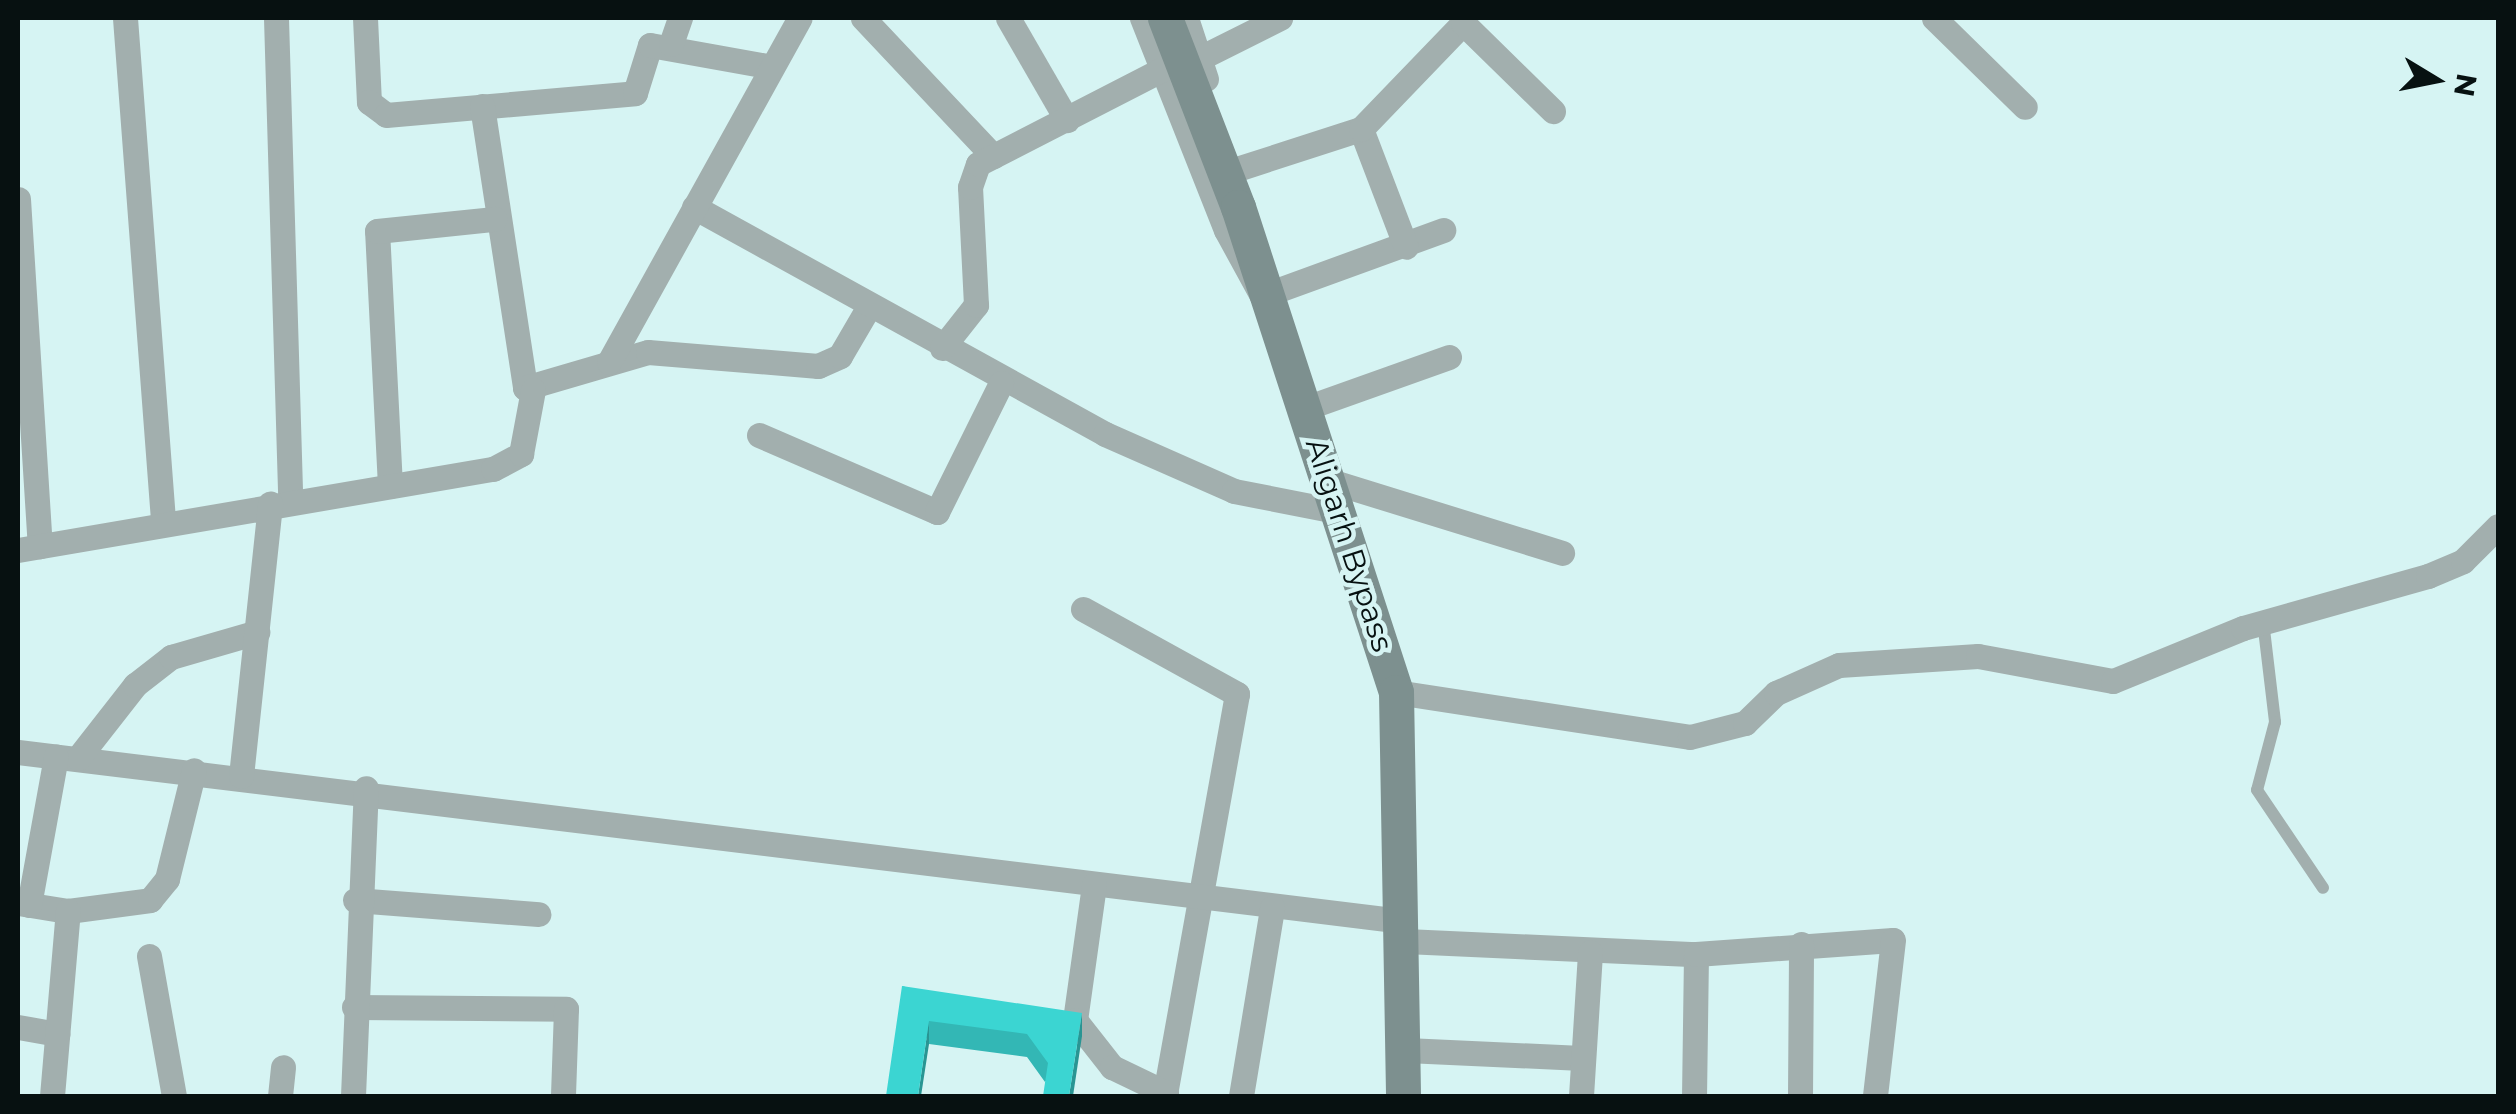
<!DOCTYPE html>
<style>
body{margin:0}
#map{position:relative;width:2516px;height:1114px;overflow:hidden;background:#d6f4f3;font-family:Montserrat,sans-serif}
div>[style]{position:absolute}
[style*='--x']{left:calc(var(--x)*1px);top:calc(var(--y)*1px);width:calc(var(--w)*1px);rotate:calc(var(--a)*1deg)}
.lane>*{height:12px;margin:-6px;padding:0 6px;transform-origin:6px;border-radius:6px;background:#a2afae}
.street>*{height:25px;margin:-12.5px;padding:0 12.5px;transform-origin:12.5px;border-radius:12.5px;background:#a2afae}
.secondary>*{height:35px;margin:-17.5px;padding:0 17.5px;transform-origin:17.5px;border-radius:17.5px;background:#7d908f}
.wall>*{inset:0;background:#33b7b5}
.shaded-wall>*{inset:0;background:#299593}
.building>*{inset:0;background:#3bd5d2}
span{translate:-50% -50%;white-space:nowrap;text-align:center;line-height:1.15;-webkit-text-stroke:9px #d6f4f3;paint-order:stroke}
.street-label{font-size:30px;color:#071111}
.frame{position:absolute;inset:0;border:20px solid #071111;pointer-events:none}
.north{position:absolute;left:2386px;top:30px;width:100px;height:100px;-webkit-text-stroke:8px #d6f4f3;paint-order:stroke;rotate:100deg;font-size:28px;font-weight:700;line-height:40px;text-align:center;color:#071111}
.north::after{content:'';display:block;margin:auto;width:35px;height:45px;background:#071111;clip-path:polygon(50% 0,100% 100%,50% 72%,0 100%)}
</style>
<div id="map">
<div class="lane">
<div style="--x:2263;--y:621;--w:102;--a:83.2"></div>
<div style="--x:2275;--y:722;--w:70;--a:104.8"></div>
<div style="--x:2257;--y:790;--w:118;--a:56"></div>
</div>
<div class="street">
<div style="--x:125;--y:18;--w:503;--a:85.67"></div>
<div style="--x:276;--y:18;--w:482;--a:88.3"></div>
<div style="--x:365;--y:18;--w:84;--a:87.3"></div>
<div style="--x:369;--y:102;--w:21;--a:37"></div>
<div style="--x:386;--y:115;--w:250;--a:-5"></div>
<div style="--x:635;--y:93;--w:50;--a:-72.6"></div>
<div style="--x:650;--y:45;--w:119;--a:10.2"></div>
<div style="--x:863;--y:18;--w:190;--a:46.7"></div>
<div style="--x:1008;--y:18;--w:118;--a:60"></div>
<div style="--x:1142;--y:18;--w:228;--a:68.4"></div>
<div style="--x:1226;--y:230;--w:75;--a:61.4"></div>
<div style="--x:1262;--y:296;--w:193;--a:-20"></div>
<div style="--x:1186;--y:18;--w:64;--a:71.8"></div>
<div style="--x:1934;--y:18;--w:127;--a:44.4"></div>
<div style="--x:671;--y:44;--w:28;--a:-71"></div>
<div style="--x:1198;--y:59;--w:92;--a:-26.6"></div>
<div style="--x:482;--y:106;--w:285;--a:81.3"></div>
<div style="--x:525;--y:388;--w:128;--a:-16.3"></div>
<div style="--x:648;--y:352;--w:171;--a:4.7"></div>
<div style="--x:818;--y:366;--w:24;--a:-24"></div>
<div style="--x:840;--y:356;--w:56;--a:-59.7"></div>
<div style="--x:1361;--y:129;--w:126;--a:69.1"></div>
<div style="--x:1240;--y:168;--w:127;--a:-17.9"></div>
<div style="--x:1361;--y:129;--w:147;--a:-46.1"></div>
<div style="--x:1463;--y:23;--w:126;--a:44.4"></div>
<div style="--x:18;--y:199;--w:348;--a:86.4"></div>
<div style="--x:694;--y:207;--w:470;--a:28.9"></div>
<div style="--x:1105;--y:434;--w:141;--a:23.8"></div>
<div style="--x:1234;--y:491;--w:109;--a:11.1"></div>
<div style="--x:942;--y:348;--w:55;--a:-51.7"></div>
<div style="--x:976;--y:305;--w:118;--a:-92.9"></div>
<div style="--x:970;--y:187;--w:24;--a:-71"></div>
<div style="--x:978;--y:164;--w:206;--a:-27.2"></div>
<div style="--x:609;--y:362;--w:393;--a:-61"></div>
<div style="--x:1303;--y:409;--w:155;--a:-19.6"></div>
<div style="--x:759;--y:435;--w:194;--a:23.4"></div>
<div style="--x:937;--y:512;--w:144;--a:-63.6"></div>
<div style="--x:1330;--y:481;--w:243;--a:17.2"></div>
<div style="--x:390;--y:486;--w:255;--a:-92.9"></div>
<div style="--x:377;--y:231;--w:118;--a:-5.9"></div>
<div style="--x:18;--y:550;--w:482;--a:-9.7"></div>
<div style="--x:493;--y:469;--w:32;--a:-28"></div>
<div style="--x:521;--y:454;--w:65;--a:-79.4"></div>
<div style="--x:1083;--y:609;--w:176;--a:28.9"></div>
<div style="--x:1237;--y:694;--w:408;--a:100.2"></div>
<div style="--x:1396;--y:692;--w:297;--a:8.7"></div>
<div style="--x:1690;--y:737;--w:57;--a:-14.3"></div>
<div style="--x:1745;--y:723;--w:43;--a:-44.1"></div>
<div style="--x:1776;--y:693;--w:69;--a:-24"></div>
<div style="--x:1839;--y:665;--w:139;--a:-3.7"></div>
<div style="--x:1978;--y:656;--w:137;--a:10.5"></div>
<div style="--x:2113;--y:681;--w:140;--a:-22.2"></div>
<div style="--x:2243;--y:628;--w:192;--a:-15.7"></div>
<div style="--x:2428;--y:576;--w:38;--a:-23"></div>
<div style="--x:2463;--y:561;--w:49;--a:-45"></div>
<div style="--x:18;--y:752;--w:1395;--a:6.96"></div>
<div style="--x:78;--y:758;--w:93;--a:-52"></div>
<div style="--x:135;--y:685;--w:46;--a:-37.9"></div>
<div style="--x:171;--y:657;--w:90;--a:-16.2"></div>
<div style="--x:241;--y:776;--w:274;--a:-83.9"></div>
<div style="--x:1094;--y:885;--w:136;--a:98"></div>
<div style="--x:1075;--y:1020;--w:60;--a:51.8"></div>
<div style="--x:1112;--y:1067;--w:60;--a:25.7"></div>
<div style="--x:355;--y:900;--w:184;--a:4.4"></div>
<div style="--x:18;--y:903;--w:51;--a:9.1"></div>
<div style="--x:68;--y:911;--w:83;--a:-7.6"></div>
<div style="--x:150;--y:900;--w:27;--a:-51"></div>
<div style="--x:167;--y:879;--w:112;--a:-76.1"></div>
<div style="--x:29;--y:905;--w:151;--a:-79.7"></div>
<div style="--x:1405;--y:941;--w:291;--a:2.6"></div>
<div style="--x:1696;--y:954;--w:142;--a:90.8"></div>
<div style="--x:1696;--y:954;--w:197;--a:-4.1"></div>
<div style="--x:1893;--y:940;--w:157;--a:96.6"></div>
<div style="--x:149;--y:956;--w:142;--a:79.9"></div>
<div style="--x:354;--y:1007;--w:212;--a:0.5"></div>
<div style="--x:566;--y:1009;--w:87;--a:92"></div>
<div style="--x:18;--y:1027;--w:40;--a:10"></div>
<div style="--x:1406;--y:1050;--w:176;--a:2.6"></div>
<div style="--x:52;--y:1096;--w:186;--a:-85.1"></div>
<div style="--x:280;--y:1096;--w:29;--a:-84"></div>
<div style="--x:353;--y:1096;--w:308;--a:-87.6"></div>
<div style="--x:1241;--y:1096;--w:191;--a:-80.6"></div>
<div style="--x:1581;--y:1096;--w:144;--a:-86.4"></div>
<div style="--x:1800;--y:1096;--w:152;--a:-89.6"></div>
</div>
<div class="secondary">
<div style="--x:1165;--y:18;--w:203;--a:68.9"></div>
<div style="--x:1238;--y:207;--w:510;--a:71.96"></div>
<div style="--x:1396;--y:692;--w:404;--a:89"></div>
</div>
<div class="wall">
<div style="clip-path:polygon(902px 986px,1082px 1036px,1045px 1082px,1027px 1057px,929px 1044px)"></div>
</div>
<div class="shaded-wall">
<div style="clip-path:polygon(1082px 1013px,1082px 1036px,1073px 1096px,1069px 1096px)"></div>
<div style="clip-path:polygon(929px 1021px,929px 1044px,921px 1096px,918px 1096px)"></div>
</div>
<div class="building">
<div style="clip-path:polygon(902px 986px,1082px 1013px,1069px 1096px,1043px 1096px,1048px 1063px,1027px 1034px,929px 1021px,918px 1096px,886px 1096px)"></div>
</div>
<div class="street-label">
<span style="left:1349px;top:545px;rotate:72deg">Aligarh Bypass</span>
</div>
<div class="frame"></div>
<div class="north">N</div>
</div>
